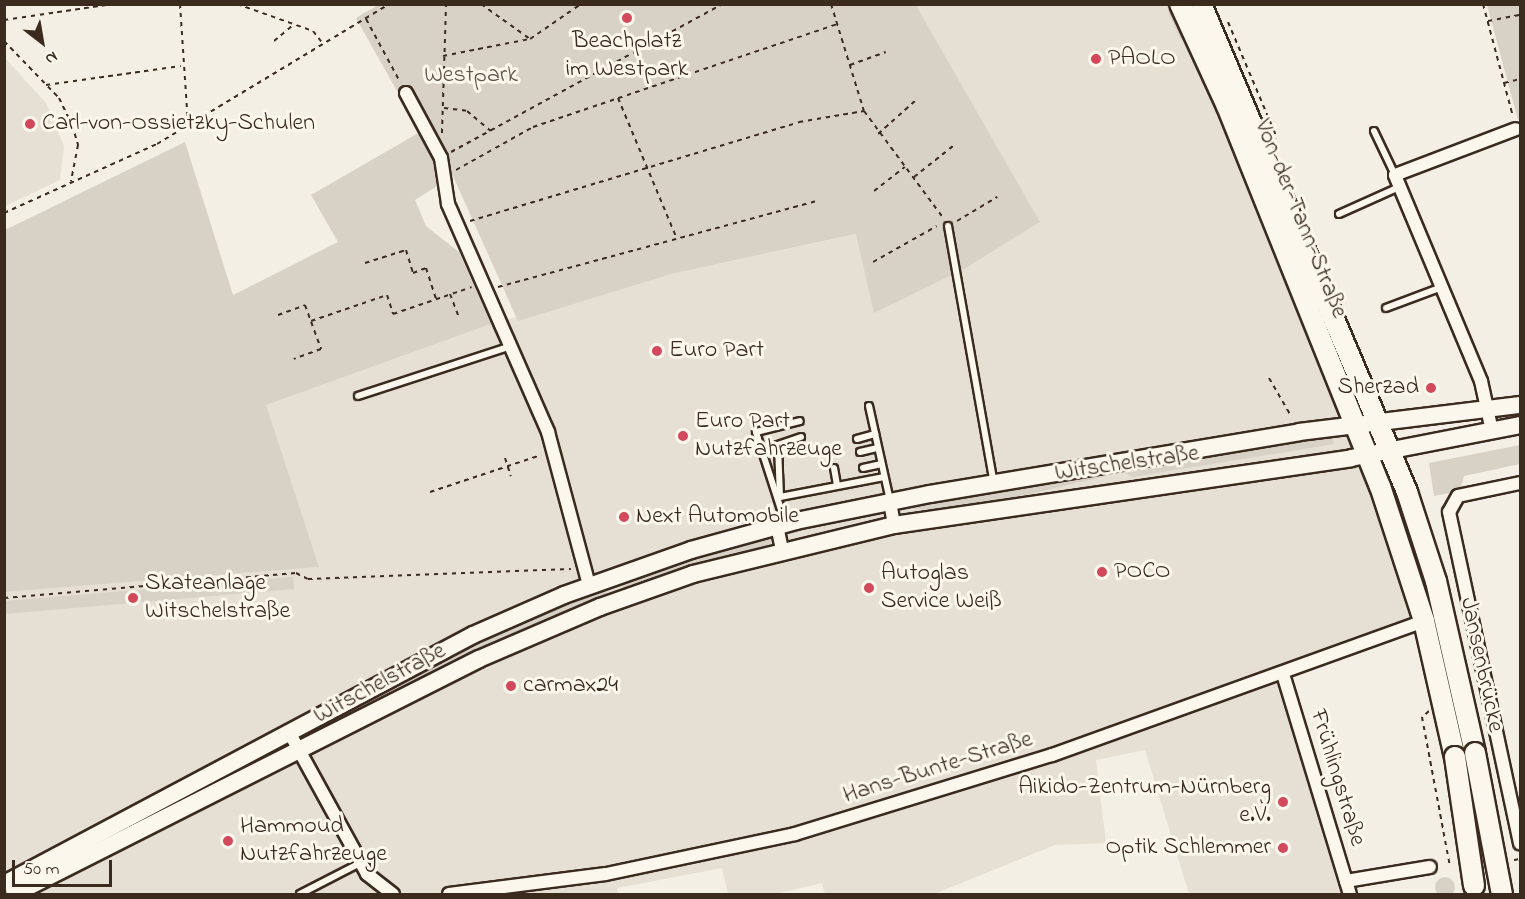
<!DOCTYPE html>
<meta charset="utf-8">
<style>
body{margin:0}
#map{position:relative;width:1525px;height:899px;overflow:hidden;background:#f3efe4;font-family:"Indie Flower",sans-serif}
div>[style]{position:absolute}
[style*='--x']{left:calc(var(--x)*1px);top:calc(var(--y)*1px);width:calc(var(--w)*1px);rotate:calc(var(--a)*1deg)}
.built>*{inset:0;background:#e5dfd4}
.green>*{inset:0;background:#d8d1c6}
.round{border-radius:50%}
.path>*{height:2px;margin-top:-1px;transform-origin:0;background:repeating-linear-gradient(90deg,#3b2a1e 0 4.5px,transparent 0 9px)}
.roads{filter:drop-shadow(2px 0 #3b2a1e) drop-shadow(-2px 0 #3b2a1e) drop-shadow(0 2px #3b2a1e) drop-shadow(0 -2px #3b2a1e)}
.lane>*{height:6px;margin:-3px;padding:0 3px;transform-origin:3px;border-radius:3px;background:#fbf7ec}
.street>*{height:12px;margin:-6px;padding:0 6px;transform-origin:6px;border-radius:6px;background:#fbf7ec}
.secondary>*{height:16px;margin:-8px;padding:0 8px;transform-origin:8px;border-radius:8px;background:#fbf7ec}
.primary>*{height:20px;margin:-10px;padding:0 10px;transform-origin:10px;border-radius:10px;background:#fbf7ec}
.bridges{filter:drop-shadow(2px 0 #3b2a1e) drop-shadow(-2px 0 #3b2a1e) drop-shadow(0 2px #3b2a1e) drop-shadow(0 -2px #3b2a1e)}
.primary-bridge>*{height:20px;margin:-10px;padding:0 10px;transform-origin:10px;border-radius:10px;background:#fbf7ec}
.dots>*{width:16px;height:16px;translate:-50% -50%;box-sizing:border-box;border:3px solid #fbf7ec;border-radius:50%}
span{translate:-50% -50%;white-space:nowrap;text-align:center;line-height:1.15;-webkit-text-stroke:6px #fbf7ec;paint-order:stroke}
.poi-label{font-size:24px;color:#3b2a1e}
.left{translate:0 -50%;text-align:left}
.right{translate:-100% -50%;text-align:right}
.park-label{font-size:24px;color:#625448}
.street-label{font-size:24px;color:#3b2a1e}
.frame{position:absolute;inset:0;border:6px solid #3b2a1e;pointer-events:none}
.north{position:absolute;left:12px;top:12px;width:60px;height:60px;-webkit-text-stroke:4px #fbf7ec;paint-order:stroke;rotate:149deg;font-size:16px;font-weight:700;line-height:24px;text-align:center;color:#3b2a1e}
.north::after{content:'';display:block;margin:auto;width:21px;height:27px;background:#3b2a1e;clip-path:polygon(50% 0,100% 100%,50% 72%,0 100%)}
.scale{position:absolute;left:12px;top:860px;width:100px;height:27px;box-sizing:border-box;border:3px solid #3b2a1e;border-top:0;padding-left:8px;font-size:18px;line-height:21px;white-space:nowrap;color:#3b2a1e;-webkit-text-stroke:4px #fbf7ec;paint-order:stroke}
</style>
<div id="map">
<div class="built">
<div style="clip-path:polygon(916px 5px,1171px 5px,1320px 311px,1369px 437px,1429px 620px,1278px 684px,1344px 894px,1189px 894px,1145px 750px,1096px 760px,1106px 843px,1055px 845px,934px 894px,825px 894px,822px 883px,775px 894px,728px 894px,722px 868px,617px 888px,618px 894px,5px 894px,5px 592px,319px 567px,265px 405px,491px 324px,671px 274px,857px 234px,1039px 221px)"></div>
<div style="clip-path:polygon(4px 57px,46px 103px,64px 146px,60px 180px,5px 206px)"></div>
</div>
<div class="green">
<div style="clip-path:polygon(378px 5px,916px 5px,1040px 222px,964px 269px,874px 313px,856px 234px,671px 274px,518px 321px,453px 176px,415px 200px,426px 226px,459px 252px,491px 324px,266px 405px,319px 567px,5px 592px,5px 230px,185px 142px,233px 295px,338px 242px,311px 195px,420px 132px,356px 18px)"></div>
<div style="clip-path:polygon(1487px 5px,1520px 5px,1520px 119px,1518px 120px)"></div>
<div style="clip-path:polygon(1168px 12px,1177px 17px,1193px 54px,1179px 36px)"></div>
<div style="clip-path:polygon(1332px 436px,1334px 444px,1311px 448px,1132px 477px,1123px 471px)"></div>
<div style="clip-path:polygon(1520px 445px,1520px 464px,1464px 476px,1460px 491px,1434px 496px,1429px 463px)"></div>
<div style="clip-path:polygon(1107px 471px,1106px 476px,1025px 495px,933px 510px,909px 508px)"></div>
<div style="clip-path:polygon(771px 536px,771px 544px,626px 589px,619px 583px)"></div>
<div style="clip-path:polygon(293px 577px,294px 589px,5px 614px,5px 601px)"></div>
<div style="clip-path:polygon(605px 586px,607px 596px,473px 654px,328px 727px,431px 664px)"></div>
<div style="clip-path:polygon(264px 752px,269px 759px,169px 807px,169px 803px)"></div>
<div class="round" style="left:1435px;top:877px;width:20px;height:20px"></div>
</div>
<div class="path">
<div style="--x:180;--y:4;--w:122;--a:86.2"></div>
<div style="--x:237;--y:4;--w:81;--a:19.6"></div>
<div style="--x:313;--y:31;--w:18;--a:52"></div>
<div style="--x:481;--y:4;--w:60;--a:35.5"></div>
<div style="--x:831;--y:4;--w:112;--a:72.9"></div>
<div style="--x:864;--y:111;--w:134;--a:53.5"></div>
<div style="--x:1483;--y:4;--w:117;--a:75.1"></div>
<div style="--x:366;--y:19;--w:72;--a:61.6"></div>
<div style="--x:4;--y:20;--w:110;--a:-8.4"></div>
<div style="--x:1488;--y:21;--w:33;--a:-11"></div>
<div style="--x:1228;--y:22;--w:126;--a:67.1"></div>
<div style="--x:4;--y:41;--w:79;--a:46"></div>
<div style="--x:59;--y:98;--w:30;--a:64"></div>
<div style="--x:72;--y:125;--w:21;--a:73"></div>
<div style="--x:78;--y:145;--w:37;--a:101"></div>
<div style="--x:274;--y:41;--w:25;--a:-40"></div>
<div style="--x:443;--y:56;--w:89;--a:-11.1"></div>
<div style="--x:530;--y:39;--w:62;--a:-34.5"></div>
<div style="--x:850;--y:65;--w:38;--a:-20"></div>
<div style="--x:1504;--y:83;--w:16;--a:-14"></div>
<div style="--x:46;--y:85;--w:136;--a:-8"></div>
<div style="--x:618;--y:98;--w:153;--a:67.3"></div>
<div style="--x:444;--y:108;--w:23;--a:7"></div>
<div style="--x:467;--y:111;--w:31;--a:40"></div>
<div style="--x:442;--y:133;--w:129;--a:-88.2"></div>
<div style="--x:878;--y:134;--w:51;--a:-41.8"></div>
<div style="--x:451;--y:152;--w:310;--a:-28.6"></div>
<div style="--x:456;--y:170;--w:88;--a:-29.2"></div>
<div style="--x:533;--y:127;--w:321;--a:-18.7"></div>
<div style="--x:914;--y:177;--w:50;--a:-38.5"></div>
<div style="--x:874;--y:191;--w:39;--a:-38"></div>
<div style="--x:4;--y:213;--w:168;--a:-24.3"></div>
<div style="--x:157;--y:144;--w:271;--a:-31.1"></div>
<div style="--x:470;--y:221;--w:344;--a:-16.7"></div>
<div style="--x:799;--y:122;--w:66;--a:-9.6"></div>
<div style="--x:957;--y:221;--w:47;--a:-31"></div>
<div style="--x:873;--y:262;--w:73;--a:-29.4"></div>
<div style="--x:365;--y:263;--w:43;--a:-17.6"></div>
<div style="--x:406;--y:250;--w:24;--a:73"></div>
<div style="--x:413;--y:273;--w:14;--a:-21"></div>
<div style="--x:426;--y:268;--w:33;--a:72"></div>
<div style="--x:498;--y:287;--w:330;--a:-15.1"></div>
<div style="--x:450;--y:294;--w:26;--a:69"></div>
<div style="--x:278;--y:315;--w:29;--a:-20"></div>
<div style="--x:305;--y:305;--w:47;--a:70"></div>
<div style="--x:321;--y:349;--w:29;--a:160"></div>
<div style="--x:311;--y:321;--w:80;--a:-18.9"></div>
<div style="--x:387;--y:295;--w:20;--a:72"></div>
<div style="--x:393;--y:314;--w:83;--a:-18.9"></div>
<div style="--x:1269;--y:378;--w:44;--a:59.9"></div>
<div style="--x:505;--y:458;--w:19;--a:72"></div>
<div style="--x:430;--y:492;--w:117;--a:-18.4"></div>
<div style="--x:4;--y:598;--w:293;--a:-4.9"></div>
<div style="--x:296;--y:573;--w:13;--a:27"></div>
<div style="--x:308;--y:579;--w:263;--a:-2.2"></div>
<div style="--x:1429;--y:711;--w:9;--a:139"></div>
<div style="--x:1422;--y:717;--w:152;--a:79.4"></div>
<div style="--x:1514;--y:860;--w:6;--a:-9"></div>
</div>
<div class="roads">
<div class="lane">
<div style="--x:1374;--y:131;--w:49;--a:64.5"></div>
<div style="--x:1339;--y:214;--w:66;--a:-24.2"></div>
<div style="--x:948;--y:226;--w:261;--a:79.9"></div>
<div style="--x:1386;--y:308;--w:60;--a:-20.6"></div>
<div style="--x:358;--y:396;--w:161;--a:-18.1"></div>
<div style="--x:869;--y:406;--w:97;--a:77.5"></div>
<div style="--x:801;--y:437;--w:24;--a:161"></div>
<div style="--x:778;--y:445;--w:52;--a:87.8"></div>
<div style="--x:780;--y:497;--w:106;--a:-10.9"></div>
<div style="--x:857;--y:439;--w:19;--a:-16"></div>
<div style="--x:860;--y:452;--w:18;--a:-13"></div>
<div style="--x:834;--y:468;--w:17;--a:80"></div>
<div style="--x:863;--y:468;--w:19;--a:-12"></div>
<div style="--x:785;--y:522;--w:95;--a:-107.9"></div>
<div style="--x:756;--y:432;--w:45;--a:-14"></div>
<div style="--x:300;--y:894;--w:68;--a:-27.3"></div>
</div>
<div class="street">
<div style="--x:406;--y:93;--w:74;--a:61.7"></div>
<div style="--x:441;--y:158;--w:47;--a:81.3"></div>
<div style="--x:448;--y:204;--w:249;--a:66.3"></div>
<div style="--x:548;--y:432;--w:158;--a:75"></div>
<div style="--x:1492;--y:431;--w:51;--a:-102.4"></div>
<div style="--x:1481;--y:381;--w:223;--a:-112.7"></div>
<div style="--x:1395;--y:175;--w:129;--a:-20.8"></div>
<div style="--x:1520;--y:483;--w:63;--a:168.2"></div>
<div style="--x:1458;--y:496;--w:18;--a:119"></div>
<div style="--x:1449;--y:512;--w:339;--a:77.9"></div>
<div style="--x:890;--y:502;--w:23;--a:80"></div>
<div style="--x:777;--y:526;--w:24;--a:78"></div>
<div style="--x:1283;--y:674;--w:230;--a:73.1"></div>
<div style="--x:289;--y:732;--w:162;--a:61.2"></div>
<div style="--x:367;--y:874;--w:33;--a:38"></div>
<div style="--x:1346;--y:881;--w:85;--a:-9.5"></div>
<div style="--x:449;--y:894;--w:158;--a:-7.3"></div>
<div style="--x:606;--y:874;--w:193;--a:-11.9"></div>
<div style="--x:795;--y:834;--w:269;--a:-17.1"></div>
<div style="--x:1052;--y:755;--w:395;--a:-19.8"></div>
</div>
<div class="secondary">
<div style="--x:4;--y:884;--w:531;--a:-27.96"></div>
<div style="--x:473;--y:635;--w:99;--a:-23.7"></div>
<div style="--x:564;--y:595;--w:135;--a:-19.5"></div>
<div style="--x:691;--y:550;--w:109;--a:-15.4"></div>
<div style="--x:796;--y:521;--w:137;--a:-11.4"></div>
<div style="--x:930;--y:494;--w:374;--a:-9.5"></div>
<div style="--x:1299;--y:432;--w:223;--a:-7"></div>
<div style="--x:14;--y:894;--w:521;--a:-26.81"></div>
<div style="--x:479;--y:659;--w:132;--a:-23.3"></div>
<div style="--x:600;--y:607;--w:99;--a:-19.5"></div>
<div style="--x:693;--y:574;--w:207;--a:-13.7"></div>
<div style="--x:894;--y:525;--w:462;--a:-8.3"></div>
<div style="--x:1351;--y:458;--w:172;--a:-11"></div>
</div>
<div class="primary">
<div style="--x:1180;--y:4;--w:112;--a:65.3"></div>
<div style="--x:1227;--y:106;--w:410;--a:68.1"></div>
<div style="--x:1380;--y:486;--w:142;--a:71.9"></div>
<div style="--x:1424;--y:621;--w:139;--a:77.2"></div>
<div style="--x:1201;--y:4;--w:530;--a:67.11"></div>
<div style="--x:1407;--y:492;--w:94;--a:72"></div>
<div style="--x:1436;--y:581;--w:176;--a:77.2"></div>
</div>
</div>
<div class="bridges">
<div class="primary-bridge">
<div style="--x:1475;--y:753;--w:144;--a:79.2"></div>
<div style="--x:1455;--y:757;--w:130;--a:81.6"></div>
</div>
</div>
<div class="dots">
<div style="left:627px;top:18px;background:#d1495b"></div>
<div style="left:1096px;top:59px;background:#d1495b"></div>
<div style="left:30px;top:124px;background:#d1495b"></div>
<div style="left:657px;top:351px;background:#d1495b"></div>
<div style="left:1431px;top:388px;background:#d1495b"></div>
<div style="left:683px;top:436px;background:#d1495b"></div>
<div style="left:624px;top:517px;background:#d1495b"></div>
<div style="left:1102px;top:572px;background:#d1495b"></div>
<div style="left:869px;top:588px;background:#d1495b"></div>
<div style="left:133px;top:598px;background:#d1495b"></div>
<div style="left:511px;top:686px;background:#d1495b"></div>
<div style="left:1283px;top:802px;background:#d1495b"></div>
<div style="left:228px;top:841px;background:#d1495b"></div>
<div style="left:1283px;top:848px;background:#d1495b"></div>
</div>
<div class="poi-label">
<span style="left:627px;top:56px">Beachplatz<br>im Westpark</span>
<span class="left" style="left:1108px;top:59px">PAOLO</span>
<span class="left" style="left:42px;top:124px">Carl-von-Ossietzky-Schulen</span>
<span class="left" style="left:669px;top:351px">Euro Part</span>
<span class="right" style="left:1419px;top:388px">Sherzad</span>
<span class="left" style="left:695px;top:436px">Euro Part<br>Nutzfahrzeuge</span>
<span class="left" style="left:636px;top:517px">Next Automobile</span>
<span class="left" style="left:1114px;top:572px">POCO</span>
<span class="left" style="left:881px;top:588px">Autoglas<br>Service Weiß</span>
<span class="left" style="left:145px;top:598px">Skateanlage<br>Witschelstraße</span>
<span class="left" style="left:523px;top:686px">carmax24</span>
<span class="right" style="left:1271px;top:802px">Aikido-Zentrum-Nürnberg<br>e.V.</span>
<span class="left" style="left:240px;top:841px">Hammoud<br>Nutzfahrzeuge</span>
<span class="right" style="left:1271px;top:848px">Optik Schlemmer</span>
</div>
<div class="park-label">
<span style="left:471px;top:76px">Westpark</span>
</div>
<div class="street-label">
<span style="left:1300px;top:219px;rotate:68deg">Von-der-Tann-Straße</span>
<span style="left:1127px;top:464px;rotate:-8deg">Witschelstraße</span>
<span style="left:1481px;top:665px;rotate:78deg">Jansenbrücke</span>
<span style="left:380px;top:684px;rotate:-28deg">Witschelstraße</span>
<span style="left:938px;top:768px;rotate:-17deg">Hans-Bunte-Straße</span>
<span style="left:1337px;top:778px;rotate:73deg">Frühlingstraße</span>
</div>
<div class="frame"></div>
<div class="north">N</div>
<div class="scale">50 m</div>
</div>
